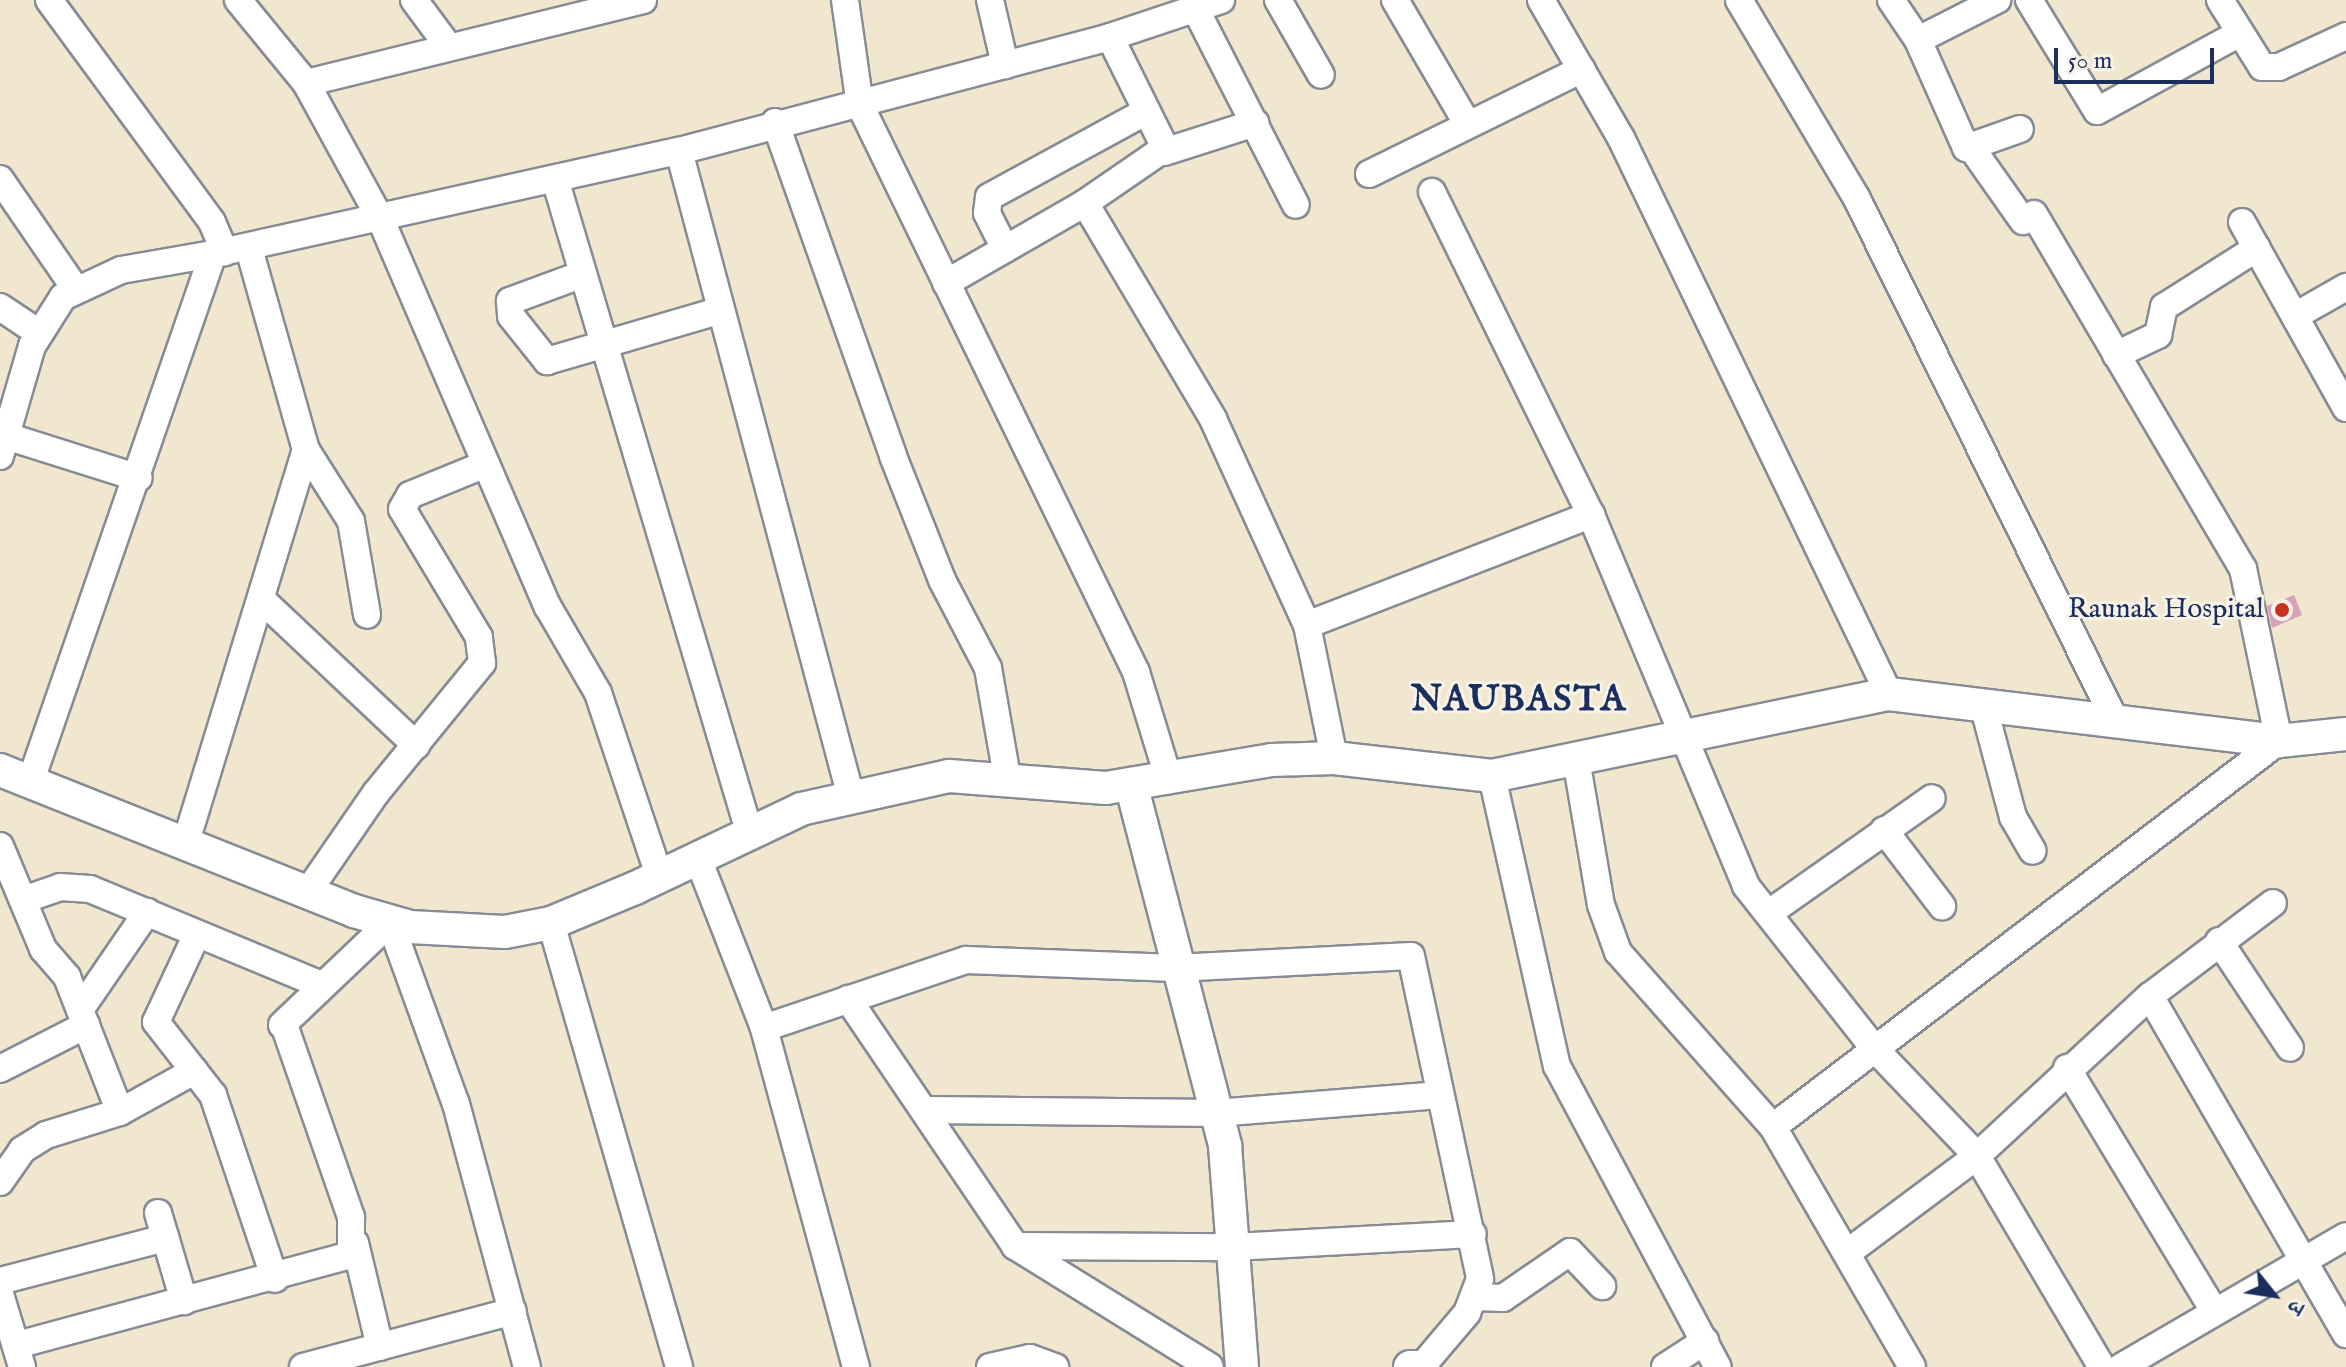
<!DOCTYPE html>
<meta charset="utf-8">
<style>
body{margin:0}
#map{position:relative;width:2346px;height:1367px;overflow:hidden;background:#f1e7cf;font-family:"IM FELL English","Noto Serif Devanagari",serif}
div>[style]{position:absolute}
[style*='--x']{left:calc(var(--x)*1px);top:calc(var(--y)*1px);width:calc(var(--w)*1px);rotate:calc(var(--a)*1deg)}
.building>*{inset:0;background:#d9a2bb}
.roads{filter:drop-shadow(2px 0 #868b96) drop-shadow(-2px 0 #868b96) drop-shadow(0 2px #868b96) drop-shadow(0 -2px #868b96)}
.minor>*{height:26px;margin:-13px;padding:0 13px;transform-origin:13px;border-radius:13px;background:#fff}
.tertiary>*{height:32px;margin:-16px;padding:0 16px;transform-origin:16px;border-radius:16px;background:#fff}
.dots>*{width:22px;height:22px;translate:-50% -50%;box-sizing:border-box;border:4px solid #f7f3e8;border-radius:50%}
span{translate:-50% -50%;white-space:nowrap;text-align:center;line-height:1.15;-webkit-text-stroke:6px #f7f3e8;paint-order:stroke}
.poi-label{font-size:28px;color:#1b2f5e}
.right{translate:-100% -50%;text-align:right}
.district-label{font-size:36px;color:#1b2f5e;font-weight:700;letter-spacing:2px}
.north{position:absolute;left:2234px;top:1255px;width:80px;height:80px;-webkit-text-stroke:6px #f7f3e8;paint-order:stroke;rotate:120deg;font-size:22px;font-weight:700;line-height:32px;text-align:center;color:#1b2f5e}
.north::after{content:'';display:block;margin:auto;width:28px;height:36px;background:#1b2f5e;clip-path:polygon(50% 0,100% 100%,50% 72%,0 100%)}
.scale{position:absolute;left:2054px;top:48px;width:160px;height:36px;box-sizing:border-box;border:4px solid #1b2f5e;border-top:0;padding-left:10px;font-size:24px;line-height:28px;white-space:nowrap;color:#1b2f5e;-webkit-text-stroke:6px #f7f3e8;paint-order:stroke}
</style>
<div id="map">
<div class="building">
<div style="clip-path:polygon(2294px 595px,2302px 615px,2272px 628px,2267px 606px)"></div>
</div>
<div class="roads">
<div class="minor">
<div style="--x:49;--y:0;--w:275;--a:53.7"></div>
<div style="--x:212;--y:222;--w:33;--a:67"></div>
<div style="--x:238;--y:0;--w:107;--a:50.7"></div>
<div style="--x:306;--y:83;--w:156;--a:61.3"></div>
<div style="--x:381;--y:220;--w:421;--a:66.7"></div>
<div style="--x:548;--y:607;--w:99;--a:59.8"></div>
<div style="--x:598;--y:693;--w:192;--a:71.5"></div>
<div style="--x:414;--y:0;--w:57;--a:53.5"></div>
<div style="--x:845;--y:0;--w:106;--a:81.9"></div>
<div style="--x:860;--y:105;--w:631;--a:64.04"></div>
<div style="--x:1136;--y:672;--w:113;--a:73"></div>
<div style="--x:990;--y:0;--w:67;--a:77"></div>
<div style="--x:1278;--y:0;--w:86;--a:60.2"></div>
<div style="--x:1395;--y:0;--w:143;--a:59.7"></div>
<div style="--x:1541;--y:0;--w:160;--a:59.9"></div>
<div style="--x:1621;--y:138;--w:617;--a:64.27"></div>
<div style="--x:1739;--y:0;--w:231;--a:59.3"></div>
<div style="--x:1857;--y:199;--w:581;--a:63.66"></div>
<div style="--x:1891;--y:0;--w:48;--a:56"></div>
<div style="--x:1918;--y:40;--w:89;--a:-26.9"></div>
<div style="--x:2029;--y:0;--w:130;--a:58.5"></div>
<div style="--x:2097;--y:111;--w:161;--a:-28.6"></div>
<div style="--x:2220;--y:0;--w:79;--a:57.9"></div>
<div style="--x:2262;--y:67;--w:17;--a:0"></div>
<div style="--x:2279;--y:67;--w:74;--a:-24.8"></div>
<div style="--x:1195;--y:8;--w:221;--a:62.9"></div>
<div style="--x:1110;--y:37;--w:124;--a:63.6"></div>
<div style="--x:1165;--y:148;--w:97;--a:145.5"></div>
<div style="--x:1085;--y:203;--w:251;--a:59.3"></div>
<div style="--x:1213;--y:419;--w:226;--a:65.5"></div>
<div style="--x:1307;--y:625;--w:136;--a:78.5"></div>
<div style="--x:1918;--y:40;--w:118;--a:66"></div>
<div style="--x:1966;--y:148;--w:57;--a:-19.4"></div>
<div style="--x:306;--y:83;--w:347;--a:-13.8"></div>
<div style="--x:775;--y:122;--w:354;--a:70.5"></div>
<div style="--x:893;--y:456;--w:133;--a:68.4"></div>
<div style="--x:942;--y:580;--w:99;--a:62.4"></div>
<div style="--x:988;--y:668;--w:111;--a:80.1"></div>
<div style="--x:1973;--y:150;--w:87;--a:54.8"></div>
<div style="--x:679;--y:151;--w:664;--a:75.09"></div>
<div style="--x:1164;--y:152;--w:96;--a:-17.7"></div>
<div style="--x:1369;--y:174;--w:237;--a:-26.2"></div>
<div style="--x:0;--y:179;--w:132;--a:55.5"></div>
<div style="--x:555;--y:179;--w:680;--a:73.43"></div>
<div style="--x:1432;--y:192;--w:360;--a:63.8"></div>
<div style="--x:1591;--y:515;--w:402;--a:67.3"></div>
<div style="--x:1746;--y:886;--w:205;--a:51.7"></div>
<div style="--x:1873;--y:1047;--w:151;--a:46.3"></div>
<div style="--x:1977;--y:1156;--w:245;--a:59.4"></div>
<div style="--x:2242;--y:222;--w:213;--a:60.8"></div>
<div style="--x:1005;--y:249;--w:40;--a:-116.6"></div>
<div style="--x:987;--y:213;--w:16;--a:-83"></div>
<div style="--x:989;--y:197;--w:178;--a:-28.6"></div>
<div style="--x:583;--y:274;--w:78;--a:159.7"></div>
<div style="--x:510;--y:301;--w:15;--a:86"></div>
<div style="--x:511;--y:316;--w:58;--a:51.3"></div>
<div style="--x:547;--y:361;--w:181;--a:-16.3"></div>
<div style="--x:946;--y:283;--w:160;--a:-29.9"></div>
<div style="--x:0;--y:307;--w:47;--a:33.7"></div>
<div style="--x:2295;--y:316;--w:59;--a:-29.6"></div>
<div style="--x:2116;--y:355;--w:47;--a:-25.5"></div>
<div style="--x:2158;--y:335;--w:29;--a:-78"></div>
<div style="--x:2164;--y:307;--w:110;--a:-32.4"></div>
<div style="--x:6;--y:436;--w:139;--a:17.5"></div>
<div style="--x:306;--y:450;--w:84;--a:57.6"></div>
<div style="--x:351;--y:521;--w:95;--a:80.3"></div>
<div style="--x:0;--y:456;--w:115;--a:-73.8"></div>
<div style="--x:32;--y:346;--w:58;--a:-57.7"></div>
<div style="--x:63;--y:297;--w:64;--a:-25"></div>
<div style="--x:121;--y:270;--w:93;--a:-9.9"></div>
<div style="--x:262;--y:600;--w:212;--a:43.3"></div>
<div style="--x:1307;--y:625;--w:305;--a:-21.2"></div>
<div style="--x:1984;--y:708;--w:113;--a:75.1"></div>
<div style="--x:2013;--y:817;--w:39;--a:60"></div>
<div style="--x:1576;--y:759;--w:148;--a:80.3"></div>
<div style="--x:1601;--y:905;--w:50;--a:70.1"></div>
<div style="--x:1618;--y:952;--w:234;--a:48.5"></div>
<div style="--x:1773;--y:1127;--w:277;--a:59.9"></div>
<div style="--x:1492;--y:776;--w:297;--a:77.4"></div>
<div style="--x:1557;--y:1066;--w:341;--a:61.9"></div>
<div style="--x:30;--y:783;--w:560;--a:-70.92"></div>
<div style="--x:213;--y:254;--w:477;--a:-12.5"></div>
<div style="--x:679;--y:151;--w:446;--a:-14.8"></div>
<div style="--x:1110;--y:37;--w:117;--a:-18.4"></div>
<div style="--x:1884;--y:830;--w:96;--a:52.7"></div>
<div style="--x:185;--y:845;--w:413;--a:-73"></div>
<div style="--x:306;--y:450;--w:210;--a:-105.8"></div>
<div style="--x:0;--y:846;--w:112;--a:67.3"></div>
<div style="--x:43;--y:949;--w:37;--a:49"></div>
<div style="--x:67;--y:977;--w:145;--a:68.6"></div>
<div style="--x:697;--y:856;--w:185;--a:68.7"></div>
<div style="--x:307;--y:893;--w:121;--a:-55.4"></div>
<div style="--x:376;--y:793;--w:168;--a:-50.8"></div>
<div style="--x:482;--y:663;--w:26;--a:-97"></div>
<div style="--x:479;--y:637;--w:149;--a:-121"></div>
<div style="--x:402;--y:509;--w:16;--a:-60"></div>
<div style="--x:410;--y:495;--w:82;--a:-22.2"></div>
<div style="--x:23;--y:900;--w:39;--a:-19"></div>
<div style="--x:60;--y:887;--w:30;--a:4"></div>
<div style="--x:90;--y:889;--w:246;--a:22.5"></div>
<div style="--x:1769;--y:913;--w:199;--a:-35.2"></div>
<div style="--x:551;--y:923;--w:462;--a:73.9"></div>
<div style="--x:197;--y:934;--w:97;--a:115"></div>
<div style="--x:156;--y:1022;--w:93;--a:52"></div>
<div style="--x:213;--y:1095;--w:194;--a:71.4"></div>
<div style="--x:2219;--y:941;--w:128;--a:56.4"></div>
<div style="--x:2150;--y:996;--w:154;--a:-37.1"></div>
<div style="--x:848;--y:999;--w:298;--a:55.9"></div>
<div style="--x:1015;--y:1246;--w:229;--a:31.8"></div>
<div style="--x:80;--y:1010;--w:119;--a:-55.6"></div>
<div style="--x:282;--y:1025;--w:149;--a:-43.6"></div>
<div style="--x:390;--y:922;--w:194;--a:70.1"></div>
<div style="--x:456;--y:1104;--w:272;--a:74.9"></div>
<div style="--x:2067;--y:1068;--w:285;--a:58.8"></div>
<div style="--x:0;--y:1069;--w:97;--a:-27.1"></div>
<div style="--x:928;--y:1110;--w:288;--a:0.6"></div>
<div style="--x:1216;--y:1113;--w:225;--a:-4.6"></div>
<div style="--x:1773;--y:1127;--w:636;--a:-37.34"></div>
<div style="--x:2279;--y:741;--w:176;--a:-101.8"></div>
<div style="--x:2243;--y:569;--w:412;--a:-120.5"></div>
<div style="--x:0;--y:1182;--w:39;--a:-55"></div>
<div style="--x:22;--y:1150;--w:28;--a:-32"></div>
<div style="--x:46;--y:1135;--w:77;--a:-17.3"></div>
<div style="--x:120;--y:1112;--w:85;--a:-29"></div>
<div style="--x:158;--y:1213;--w:92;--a:73.5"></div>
<div style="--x:355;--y:1243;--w:107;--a:76.5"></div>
<div style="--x:1015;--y:1246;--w:218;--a:0.3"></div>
<div style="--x:1233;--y:1247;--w:240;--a:-3.1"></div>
<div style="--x:1847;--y:1253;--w:162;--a:-36.7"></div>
<div style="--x:1977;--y:1156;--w:236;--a:-42.8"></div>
<div style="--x:2150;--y:996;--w:391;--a:59.9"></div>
<div style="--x:0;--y:1281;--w:171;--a:-14.6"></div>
<div style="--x:0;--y:1294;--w:76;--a:73.2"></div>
<div style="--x:1476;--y:1297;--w:27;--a:2"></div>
<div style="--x:1503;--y:1298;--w:81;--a:-34.5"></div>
<div style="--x:1570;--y:1252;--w:47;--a:46.7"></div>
<div style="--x:17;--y:1345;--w:346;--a:-15.1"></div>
<div style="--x:351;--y:1255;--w:38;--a:-90"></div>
<div style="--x:351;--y:1217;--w:198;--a:-109.2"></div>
<div style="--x:303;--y:1367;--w:217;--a:-14.9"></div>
<div style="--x:856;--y:1367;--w:351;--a:-105.2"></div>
<div style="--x:764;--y:1028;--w:213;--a:-18.6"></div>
<div style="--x:966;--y:960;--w:209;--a:2.2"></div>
<div style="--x:1175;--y:968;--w:236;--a:-2.9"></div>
<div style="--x:1411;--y:956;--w:330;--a:77.9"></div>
<div style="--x:1480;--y:1279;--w:36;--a:111"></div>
<div style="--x:1467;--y:1313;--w:70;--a:130.3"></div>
<div style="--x:990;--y:1367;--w:41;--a:-12.7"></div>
<div style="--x:1030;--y:1358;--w:27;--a:20"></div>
<div style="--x:1665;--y:1367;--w:48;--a:-33"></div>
<div style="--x:2121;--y:1367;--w:260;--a:-30.2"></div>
</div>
<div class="tertiary">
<div style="--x:0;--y:770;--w:381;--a:21.7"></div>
<div style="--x:354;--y:911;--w:58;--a:15.9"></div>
<div style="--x:410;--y:927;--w:95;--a:3"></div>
<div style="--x:505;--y:932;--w:47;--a:-11.1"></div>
<div style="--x:551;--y:923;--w:91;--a:-22.6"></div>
<div style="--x:635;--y:888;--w:184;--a:-25.4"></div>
<div style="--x:801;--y:809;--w:152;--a:-12.6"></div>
<div style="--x:949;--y:776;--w:157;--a:4.4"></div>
<div style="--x:1106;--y:788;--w:168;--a:-9.6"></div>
<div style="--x:1272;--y:760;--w:62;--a:-1.8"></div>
<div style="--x:1334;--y:758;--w:159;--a:6.5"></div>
<div style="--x:1492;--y:776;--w:405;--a:-11.7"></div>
<div style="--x:1889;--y:694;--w:393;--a:6.9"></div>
<div style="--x:2279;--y:741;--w:67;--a:-6"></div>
<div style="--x:1131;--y:784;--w:374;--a:75.4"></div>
<div style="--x:1225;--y:1146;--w:222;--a:85.6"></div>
<div style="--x:1410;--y:1367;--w:13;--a:0"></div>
</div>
</div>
<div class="dots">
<div style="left:2282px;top:610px;background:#c8321e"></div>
</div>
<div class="poi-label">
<span class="right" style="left:2264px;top:610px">Raunak Hospital</span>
</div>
<div class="district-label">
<span style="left:1519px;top:701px">NAUBASTA</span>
</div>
<div class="north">उ</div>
<div class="scale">50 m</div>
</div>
